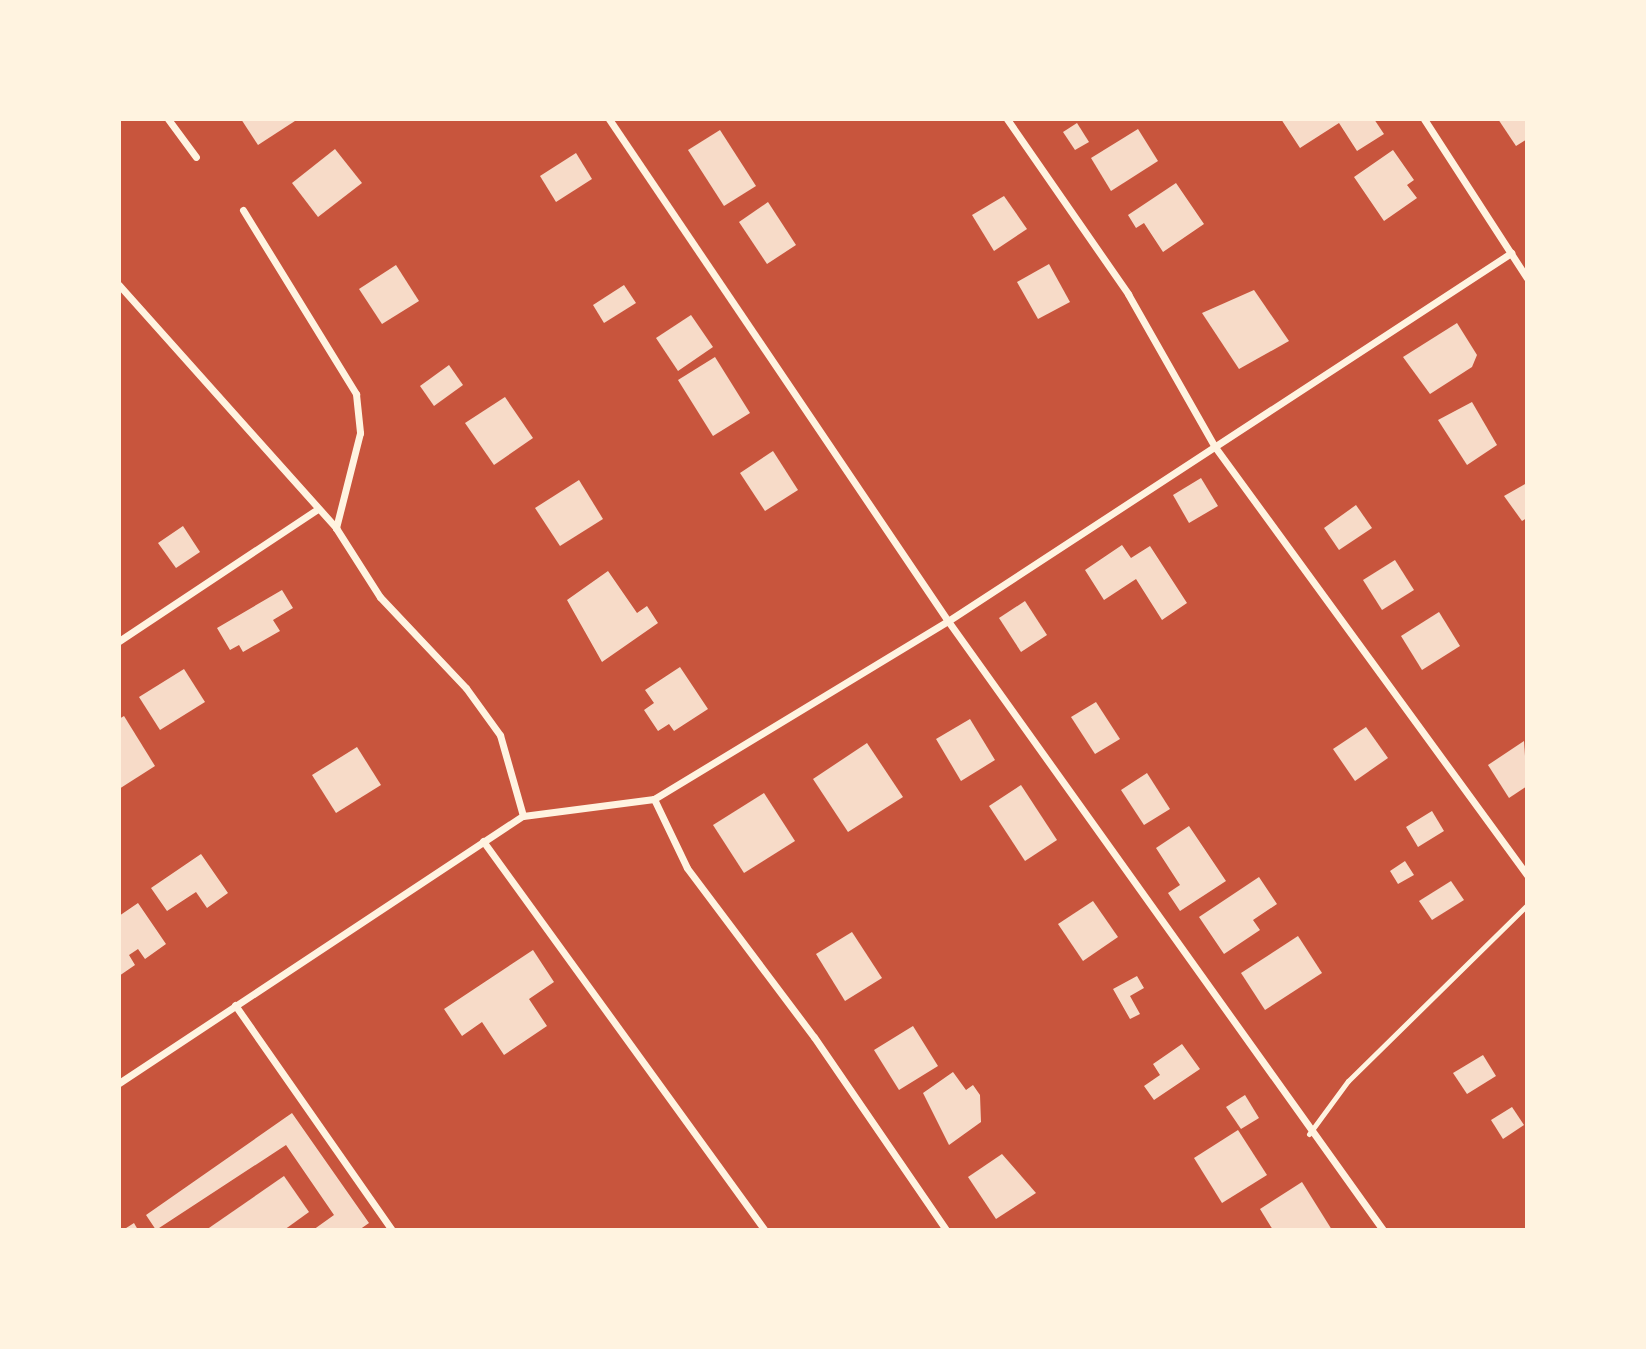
<!DOCTYPE html>
<style>
body{margin:0}
#map{position:relative;width:1646px;height:1349px;overflow:hidden;background:#c8553d;font-family:"PT Sans Narrow",sans-serif}
div>[style]{position:absolute}
[style*='--x']{left:calc(var(--x)*1px);top:calc(var(--y)*1px);width:calc(var(--w)*1px);rotate:calc(var(--a)*1deg)}
.building>*{inset:0;background:#f7dbc8}
.service>*{height:5px;margin:-2.5px;padding:0 2.5px;transform-origin:2.5px;border-radius:2.5px;background:#fff3e0}
.minor>*{height:7px;margin:-3.5px;padding:0 3.5px;transform-origin:3.5px;border-radius:3.5px;background:#fff3e0}
span{translate:-50% -50%;white-space:nowrap;text-align:center;line-height:1.15;-webkit-text-stroke:7px #fff3e0;paint-order:stroke}
.frame{position:absolute;inset:0;border:121px solid #fff3e0;pointer-events:none}
</style>
<div id="map">
<div class="building">
<div style="clip-path:polygon(241px 119px,298px 119px,258px 145px)"></div>
<div style="clip-path:polygon(1281px 119px,1374px 119px,1384px 134px,1357px 151px,1339px 123px,1300px 148px)"></div>
<div style="clip-path:polygon(1498px 119px,1527px 119px,1527px 139px,1516px 146px)"></div>
<div style="clip-path:polygon(1077px 123px,1089px 142px,1075px 150px,1063px 132px)"></div>
<div style="clip-path:polygon(1138px 129px,1158px 161px,1111px 191px,1091px 158px)"></div>
<div style="clip-path:polygon(720px 130px,756px 186px,724px 206px,688px 150px)"></div>
<div style="clip-path:polygon(335px 149px,362px 183px,318px 217px,292px 183px)"></div>
<div style="clip-path:polygon(1393px 150px,1414px 180px,1407px 185px,1417px 198px,1384px 221px,1354px 177px)"></div>
<div style="clip-path:polygon(576px 153px,592px 179px,556px 202px,540px 176px)"></div>
<div style="clip-path:polygon(1176px 183px,1204px 224px,1163px 252px,1144px 223px,1136px 228px,1128px 215px)"></div>
<div style="clip-path:polygon(1004px 196px,1027px 229px,994px 251px,972px 215px)"></div>
<div style="clip-path:polygon(768px 202px,796px 245px,767px 264px,739px 222px)"></div>
<div style="clip-path:polygon(1049px 264px,1070px 302px,1038px 319px,1017px 282px)"></div>
<div style="clip-path:polygon(396px 265px,419px 301px,382px 324px,359px 289px)"></div>
<div style="clip-path:polygon(624px 285px,636px 303px,604px 323px,593px 305px)"></div>
<div style="clip-path:polygon(1254px 290px,1289px 341px,1239px 369px,1202px 313px)"></div>
<div style="clip-path:polygon(691px 315px,713px 347px,678px 371px,656px 338px)"></div>
<div style="clip-path:polygon(1457px 323px,1477px 355px,1472px 367px,1430px 394px,1403px 357px)"></div>
<div style="clip-path:polygon(715px 357px,750px 413px,713px 436px,678px 380px)"></div>
<div style="clip-path:polygon(449px 365px,463px 385px,434px 406px,420px 386px)"></div>
<div style="clip-path:polygon(505px 397px,533px 438px,494px 465px,465px 423px)"></div>
<div style="clip-path:polygon(1472px 402px,1497px 445px,1467px 465px,1438px 420px)"></div>
<div style="clip-path:polygon(773px 451px,798px 490px,765px 511px,740px 473px)"></div>
<div style="clip-path:polygon(1201px 478px,1218px 506px,1189px 523px,1173px 495px)"></div>
<div style="clip-path:polygon(579px 480px,603px 519px,560px 546px,535px 508px)"></div>
<div style="clip-path:polygon(1527px 483px,1527px 518px,1522px 521px,1504px 496px)"></div>
<div style="clip-path:polygon(1356px 505px,1372px 528px,1339px 550px,1324px 528px)"></div>
<div style="clip-path:polygon(183px 526px,200px 552px,176px 568px,158px 543px)"></div>
<div style="clip-path:polygon(1122px 545px,1131px 558px,1150px 546px,1187px 603px,1162px 620px,1136px 579px,1104px 600px,1085px 570px)"></div>
<div style="clip-path:polygon(1395px 560px,1414px 590px,1382px 610px,1363px 580px)"></div>
<div style="clip-path:polygon(608px 571px,637px 613px,647px 606px,658px 623px,602px 662px,567px 600px)"></div>
<div style="clip-path:polygon(282px 590px,293px 608px,273px 620px,280px 631px,243px 652px,239px 645px,230px 650px,217px 628px)"></div>
<div style="clip-path:polygon(1025px 601px,1047px 635px,1021px 652px,999px 618px)"></div>
<div style="clip-path:polygon(1439px 612px,1460px 646px,1422px 670px,1401px 636px)"></div>
<div style="clip-path:polygon(680px 667px,708px 709px,674px 731px,669px 724px,658px 731px,644px 710px,654px 703px,645px 690px)"></div>
<div style="clip-path:polygon(184px 669px,205px 702px,160px 730px,139px 697px)"></div>
<div style="clip-path:polygon(1096px 702px,1120px 739px,1095px 754px,1071px 717px)"></div>
<div style="clip-path:polygon(124px 716px,155px 766px,119px 789px,119px 719px)"></div>
<div style="clip-path:polygon(970px 719px,995px 760px,961px 781px,936px 739px)"></div>
<div style="clip-path:polygon(1366px 727px,1388px 758px,1355px 781px,1333px 749px)"></div>
<div style="clip-path:polygon(1524px 741px,1527px 786px,1509px 798px,1488px 765px)"></div>
<div style="clip-path:polygon(867px 743px,903px 797px,848px 832px,813px 779px)"></div>
<div style="clip-path:polygon(357px 747px,381px 785px,336px 813px,312px 775px)"></div>
<div style="clip-path:polygon(1147px 773px,1170px 809px,1144px 825px,1121px 790px)"></div>
<div style="clip-path:polygon(1021px 785px,1057px 840px,1025px 861px,989px 806px)"></div>
<div style="clip-path:polygon(764px 793px,795px 841px,744px 873px,713px 825px)"></div>
<div style="clip-path:polygon(1432px 811px,1444px 831px,1418px 847px,1406px 827px)"></div>
<div style="clip-path:polygon(1189px 826px,1226px 881px,1180px 911px,1168px 893px,1180px 885px,1156px 848px)"></div>
<div style="clip-path:polygon(201px 854px,228px 893px,207px 908px,196px 892px,167px 911px,151px 888px)"></div>
<div style="clip-path:polygon(1405px 861px,1414px 875px,1398px 884px,1390px 871px)"></div>
<div style="clip-path:polygon(1259px 877px,1277px 904px,1253px 920px,1260px 930px,1224px 954px,1199px 917px)"></div>
<div style="clip-path:polygon(1451px 881px,1464px 900px,1432px 920px,1419px 901px)"></div>
<div style="clip-path:polygon(1093px 901px,1118px 937px,1083px 961px,1058px 924px)"></div>
<div style="clip-path:polygon(138px 903px,166px 944px,145px 959px,138px 949px,129px 955px,135px 965px,119px 976px,119px 916px)"></div>
<div style="clip-path:polygon(852px 932px,882px 978px,845px 1001px,816px 954px)"></div>
<div style="clip-path:polygon(1298px 936px,1322px 973px,1265px 1010px,1241px 973px)"></div>
<div style="clip-path:polygon(533px 950px,554px 982px,529px 999px,547px 1026px,504px 1055px,482px 1022px,462px 1036px,444px 1009px)"></div>
<div style="clip-path:polygon(1137px 976px,1144px 988px,1130px 996px,1140px 1014px,1130px 1019px,1113px 989px)"></div>
<div style="clip-path:polygon(913px 1026px,938px 1066px,899px 1090px,874px 1050px)"></div>
<div style="clip-path:polygon(1182px 1044px,1200px 1069px,1154px 1100px,1144px 1086px,1160px 1075px,1153px 1064px)"></div>
<div style="clip-path:polygon(1483px 1055px,1496px 1076px,1467px 1094px,1453px 1073px)"></div>
<div style="clip-path:polygon(953px 1072px,966px 1090px,973px 1085px,980px 1095px,981px 1122px,949px 1145px,923px 1093px)"></div>
<div style="clip-path:polygon(1245px 1095px,1259px 1118px,1241px 1129px,1226px 1107px)"></div>
<div style="clip-path:polygon(1512px 1107px,1524px 1125px,1503px 1139px,1491px 1120px)"></div>
<div style="clip-path:polygon(292px 1113px,369px 1223px,359px 1230px,313px 1230px,334px 1215px,286px 1145px,156px 1230px,146px 1215px)"></div>
<div style="clip-path:polygon(1238px 1130px,1267px 1175px,1222px 1203px,1194px 1158px)"></div>
<div style="clip-path:polygon(1002px 1154px,1036px 1193px,996px 1219px,968px 1177px)"></div>
<div style="clip-path:polygon(284px 1176px,309px 1212px,284px 1230px,206px 1230px)"></div>
<div style="clip-path:polygon(1302px 1182px,1332px 1230px,1273px 1230px,1260px 1209px)"></div>
<div style="clip-path:polygon(134px 1223px,138px 1230px,123px 1230px)"></div>
</div>
<div class="service">
<div style="--x:1309;--y:1134;--w:66;--a:-53.7"></div>
<div style="--x:1348;--y:1081;--w:251;--a:-44.5"></div>
</div>
<div class="minor">
<div style="--x:168;--y:119;--w:47;--a:53.6"></div>
<div style="--x:609;--y:119;--w:606;--a:55.97"></div>
<div style="--x:948;--y:621;--w:748;--a:54.46"></div>
<div style="--x:1007;--y:119;--w:213;--a:55.3"></div>
<div style="--x:1128;--y:294;--w:176;--a:60.4"></div>
<div style="--x:1215;--y:447;--w:530;--a:53.91"></div>
<div style="--x:1424;--y:119;--w:189;--a:57.1"></div>
<div style="--x:243;--y:210;--w:216;--a:58.4"></div>
<div style="--x:356;--y:394;--w:39;--a:84"></div>
<div style="--x:360;--y:433;--w:98;--a:104.2"></div>
<div style="--x:119;--y:285;--w:326;--a:48.2"></div>
<div style="--x:336;--y:528;--w:82;--a:57.5"></div>
<div style="--x:380;--y:597;--w:125;--a:46.6"></div>
<div style="--x:466;--y:688;--w:58;--a:54.1"></div>
<div style="--x:500;--y:735;--w:84;--a:74.1"></div>
<div style="--x:119;--y:641;--w:237;--a:-33.6"></div>
<div style="--x:654;--y:799;--w:76;--a:64.4"></div>
<div style="--x:687;--y:868;--w:211;--a:53.1"></div>
<div style="--x:814;--y:1037;--w:234;--a:55.6"></div>
<div style="--x:483;--y:841;--w:480;--a:54.1"></div>
<div style="--x:235;--y:1005;--w:274;--a:55.1"></div>
<div style="--x:119;--y:1083;--w:484;--a:-33.5"></div>
<div style="--x:523;--y:816;--w:132;--a:-7.4"></div>
<div style="--x:654;--y:799;--w:344;--a:-31.2"></div>
<div style="--x:948;--y:621;--w:673;--a:-33.17"></div>
</div>
<div class="frame"></div>
</div>
